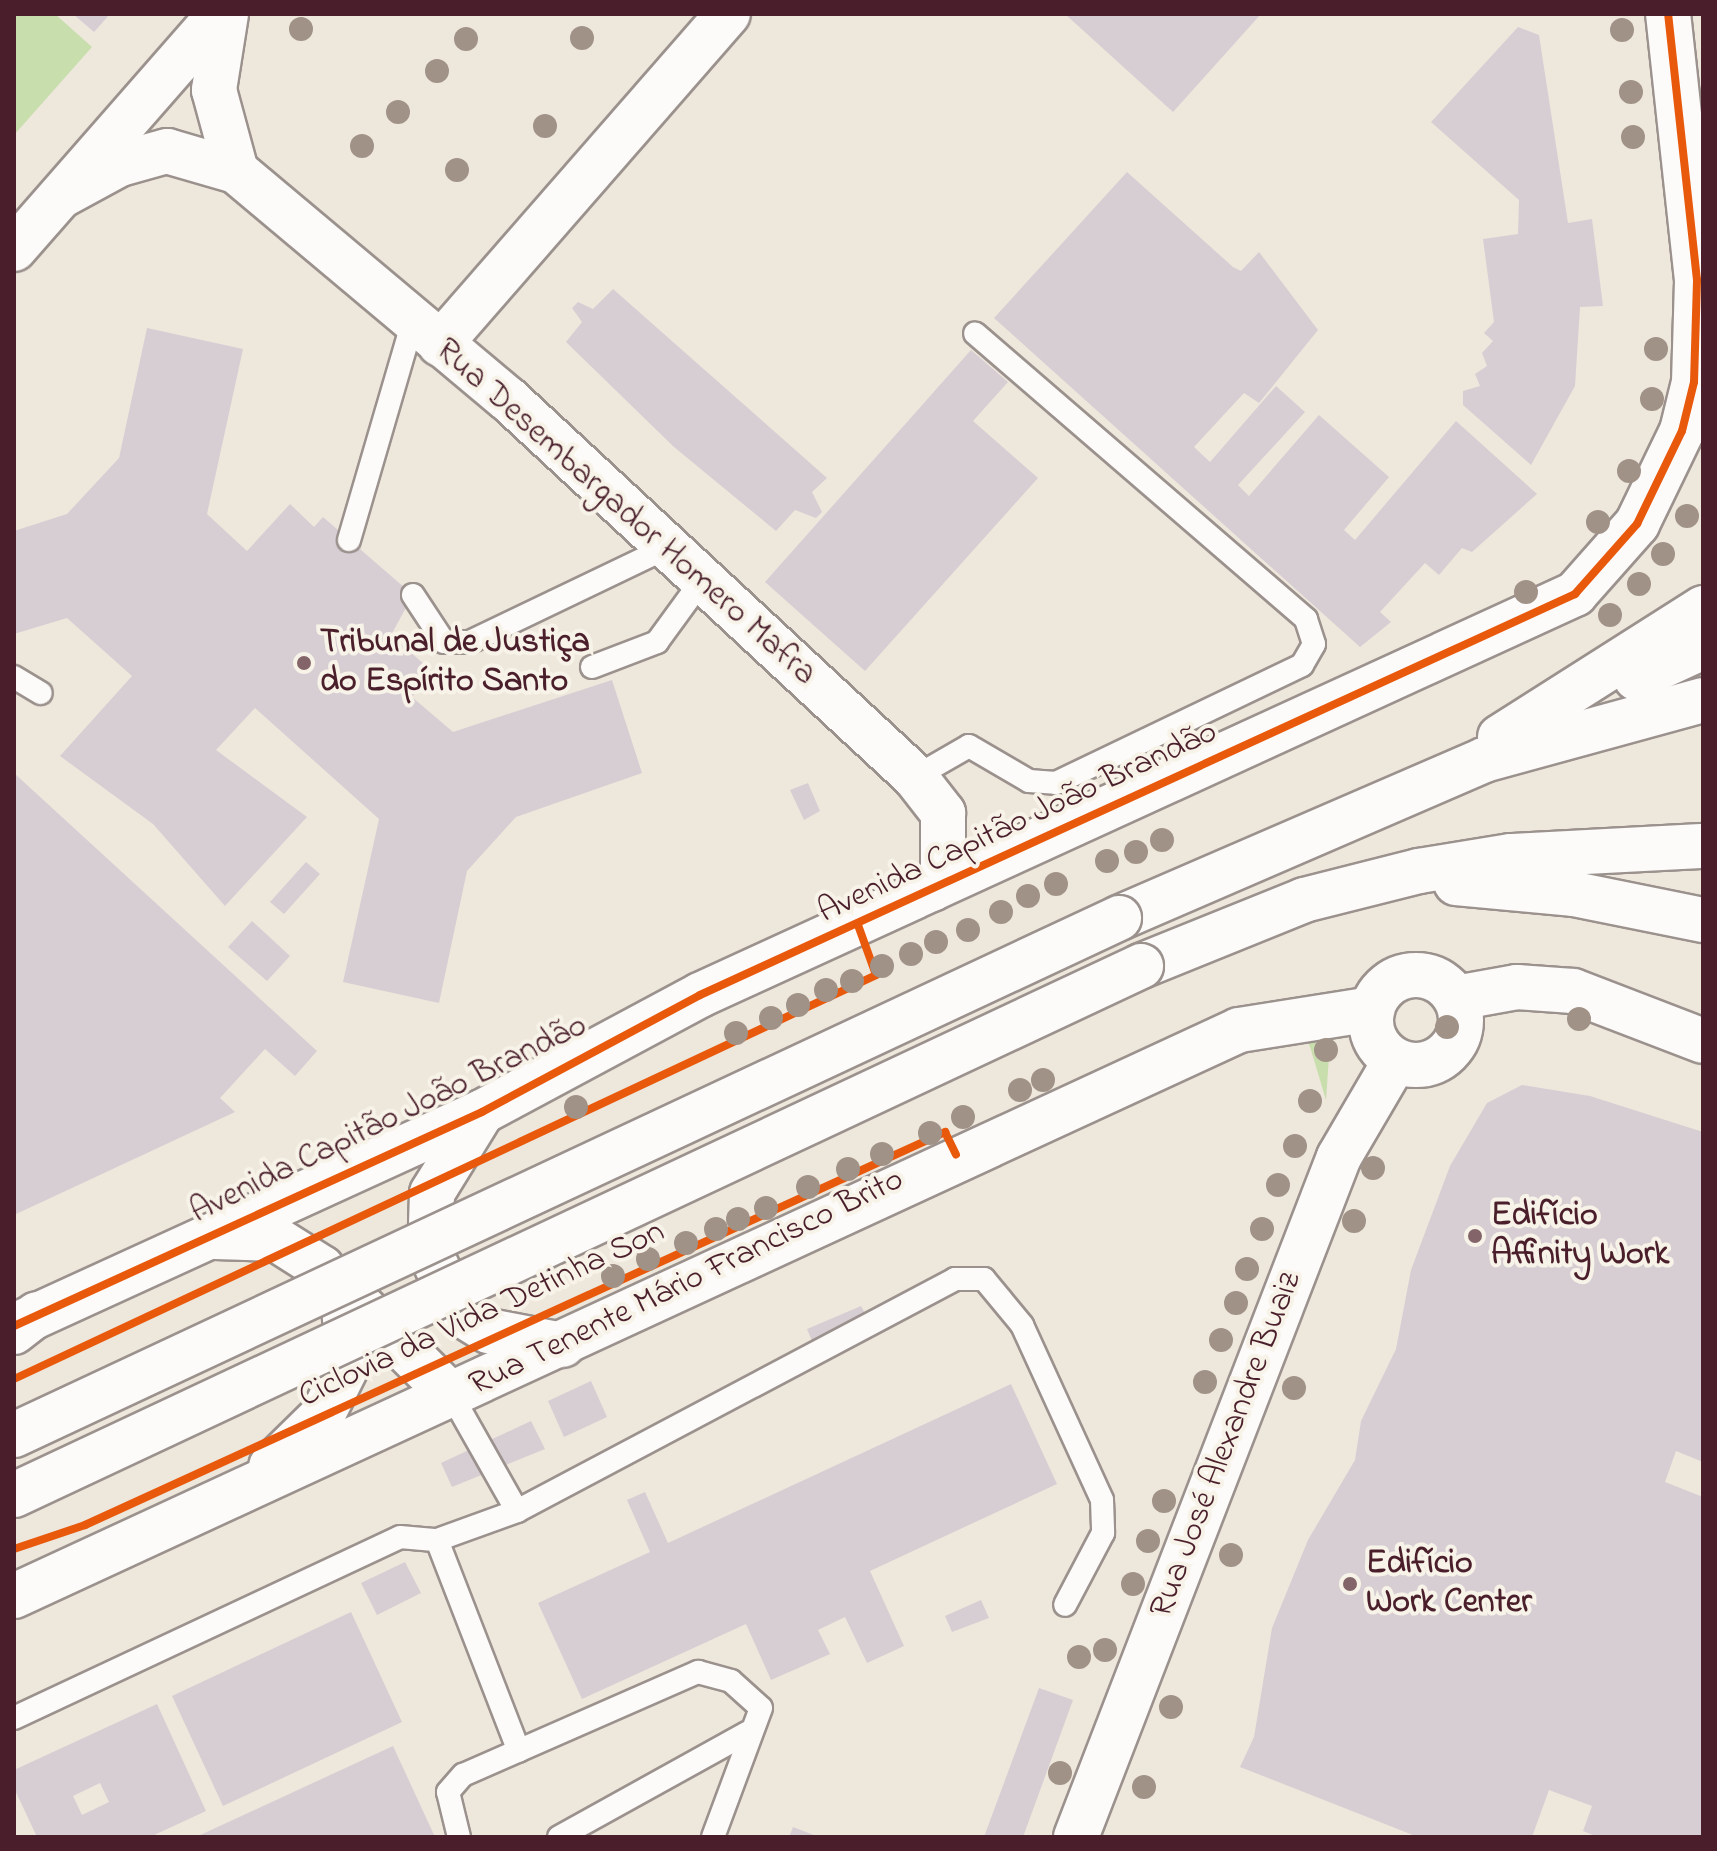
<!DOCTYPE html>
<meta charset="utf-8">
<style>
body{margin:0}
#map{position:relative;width:1717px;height:1851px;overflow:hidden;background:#eee7dc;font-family:"Indie Flower",sans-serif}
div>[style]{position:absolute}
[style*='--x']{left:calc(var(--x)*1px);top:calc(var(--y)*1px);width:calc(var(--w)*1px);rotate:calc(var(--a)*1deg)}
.green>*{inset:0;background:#c8deac}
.building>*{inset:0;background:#d7ced4}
.roads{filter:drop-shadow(2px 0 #9b918d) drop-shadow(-2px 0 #9b918d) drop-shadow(0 2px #9b918d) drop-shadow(0 -2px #9b918d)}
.service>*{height:22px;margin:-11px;padding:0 11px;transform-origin:11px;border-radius:11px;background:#fcfbfa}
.minor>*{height:44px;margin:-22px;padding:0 22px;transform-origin:22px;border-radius:22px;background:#fcfbfa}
.tertiary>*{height:44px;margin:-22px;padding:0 22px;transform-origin:22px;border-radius:22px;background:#fcfbfa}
.tertiary>.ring{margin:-22px;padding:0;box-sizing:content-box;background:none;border:44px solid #fcfbfa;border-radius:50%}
.secondary>*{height:44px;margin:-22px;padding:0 22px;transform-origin:22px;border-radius:22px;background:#fcfbfa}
.primary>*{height:44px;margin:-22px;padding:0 22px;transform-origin:22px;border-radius:22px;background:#fcfbfa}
.bridges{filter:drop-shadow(2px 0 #9b918d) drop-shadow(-2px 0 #9b918d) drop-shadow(0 2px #9b918d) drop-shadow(0 -2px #9b918d)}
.primary-bridge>*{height:44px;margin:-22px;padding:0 22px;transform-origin:22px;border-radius:22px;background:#fcfbfa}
.cycleway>*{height:8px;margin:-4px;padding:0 4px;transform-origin:4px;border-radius:4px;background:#e8590c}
.trees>*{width:24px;height:24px;margin:-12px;border-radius:50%;background:#a19287}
.dots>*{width:22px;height:22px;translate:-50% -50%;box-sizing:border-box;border:4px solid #f7f3e8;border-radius:50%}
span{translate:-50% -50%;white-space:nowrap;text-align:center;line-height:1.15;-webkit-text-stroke:8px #f7f3e8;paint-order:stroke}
.street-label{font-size:34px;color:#4a1f2b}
.poi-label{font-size:34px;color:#4a1f2b;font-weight:700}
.left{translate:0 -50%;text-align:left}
.frame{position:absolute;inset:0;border:16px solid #4a1f2b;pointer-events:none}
</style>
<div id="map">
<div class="green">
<div style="clip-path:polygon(14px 14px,55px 14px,92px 47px,14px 135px)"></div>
<div style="clip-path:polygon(1305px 1033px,1329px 1056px,1326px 1100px,1311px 1050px)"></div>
</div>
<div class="building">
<div style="clip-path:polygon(73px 14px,110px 14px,94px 32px)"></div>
<div style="clip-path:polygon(1065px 14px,1261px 14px,1173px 112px)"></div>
<div style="clip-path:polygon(1518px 27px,1539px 35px,1568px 223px,1592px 219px,1603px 306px,1580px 307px,1575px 386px,1531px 465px,1463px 405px,1463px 391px,1480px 386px,1475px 374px,1487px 366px,1482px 353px,1493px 341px,1484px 333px,1494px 322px,1483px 239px,1518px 234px,1519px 200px,1431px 122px)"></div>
<div style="clip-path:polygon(1127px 172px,1233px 267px,1241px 271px,1259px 252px,1318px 330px,1259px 403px,1244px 393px,1194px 447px,1210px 462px,1276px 386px,1305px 412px,1238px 485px,1249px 496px,1319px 415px,1389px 477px,1344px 530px,1355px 540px,1456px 421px,1537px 494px,1472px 552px,1462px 548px,1439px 575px,1425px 563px,1380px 612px,1391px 622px,1360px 647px,994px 318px)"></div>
<div style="clip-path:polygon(613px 289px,827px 478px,812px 492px,822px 512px,816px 518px,795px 510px,776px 531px,674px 447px,566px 342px,582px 322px,572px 308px,578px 302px,593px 309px)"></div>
<div style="clip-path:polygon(147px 328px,243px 349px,207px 514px,247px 551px,290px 504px,314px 527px,323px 517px,413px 595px,391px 635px,434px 673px,412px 697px,453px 732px,612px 680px,642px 773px,516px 817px,467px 871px,439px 1003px,343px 982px,379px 819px,255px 708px,216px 750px,307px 817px,225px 906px,153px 824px,60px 756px,132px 676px,67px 618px,14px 634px,14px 531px,67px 514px,119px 458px)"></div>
<div style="clip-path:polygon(971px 350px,1008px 382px,973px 421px,1038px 478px,865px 671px,765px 582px)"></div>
<div style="clip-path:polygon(14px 773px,317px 1051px,295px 1076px,265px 1049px,220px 1098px,235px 1112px,14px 1215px)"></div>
<div style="clip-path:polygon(808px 783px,820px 811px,804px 820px,790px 790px)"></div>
<div style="clip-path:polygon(306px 862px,320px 874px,284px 914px,270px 902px)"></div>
<div style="clip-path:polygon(252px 921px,290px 956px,267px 981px,228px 947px)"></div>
<div style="clip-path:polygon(1522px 1085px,1590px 1096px,1703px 1132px,1703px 1462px,1676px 1451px,1665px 1482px,1703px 1497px,1703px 1837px,1598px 1837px,1583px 1831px,1592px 1806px,1549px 1790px,1532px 1837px,1418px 1837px,1240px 1767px,1254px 1737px,1272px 1628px,1308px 1540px,1355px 1460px,1361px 1421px,1396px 1349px,1411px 1270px,1450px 1166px,1487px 1103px)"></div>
<div style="clip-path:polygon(861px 1306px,867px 1317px,812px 1341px,807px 1329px)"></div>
<div style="clip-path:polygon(591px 1381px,607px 1417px,564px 1437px,548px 1401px)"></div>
<div style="clip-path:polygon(1011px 1384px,1057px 1484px,870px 1571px,904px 1646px,867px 1663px,845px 1617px,818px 1630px,830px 1654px,771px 1680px,746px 1624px,582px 1699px,538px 1603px,650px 1552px,627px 1500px,645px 1492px,668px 1543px)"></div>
<div style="clip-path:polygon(531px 1421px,545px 1449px,452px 1487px,441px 1463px)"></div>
<div style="clip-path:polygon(405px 1562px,421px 1593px,377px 1615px,361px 1583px)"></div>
<div style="clip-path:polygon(981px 1600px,989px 1618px,952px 1632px,945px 1616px)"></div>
<div style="clip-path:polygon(351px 1612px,402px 1722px,223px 1806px,172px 1696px)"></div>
<div style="clip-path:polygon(1039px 1688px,1073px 1700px,1023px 1837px,984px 1837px)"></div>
<div style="clip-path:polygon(evenodd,157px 1704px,206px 1811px,150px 1837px,37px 1837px,14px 1788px,14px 1770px,157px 1704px,100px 1783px,109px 1802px,82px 1815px,73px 1796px,100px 1783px)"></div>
<div style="clip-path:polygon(393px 1746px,435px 1837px,196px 1837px)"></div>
<div style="clip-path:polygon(793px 1827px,819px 1837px,789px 1837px)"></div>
</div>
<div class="roads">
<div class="service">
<div style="--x:349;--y:540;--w:225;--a:-73.7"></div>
<div style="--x:413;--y:595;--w:56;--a:56.6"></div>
<div style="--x:444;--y:642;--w:26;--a:0"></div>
<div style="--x:470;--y:642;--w:220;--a:-25.6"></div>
<div style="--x:592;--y:667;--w:70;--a:-21"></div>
<div style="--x:657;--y:642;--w:78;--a:-53.9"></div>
<div style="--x:14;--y:677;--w:31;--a:31"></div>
<div style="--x:915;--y:777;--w:62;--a:-29.9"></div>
<div style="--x:969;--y:746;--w:69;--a:30.3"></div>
<div style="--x:1029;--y:781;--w:27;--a:4"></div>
<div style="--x:1056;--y:783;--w:273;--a:-25.6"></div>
<div style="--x:1302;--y:665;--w:24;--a:-60"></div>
<div style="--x:1314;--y:644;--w:26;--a:-108"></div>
<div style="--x:1306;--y:619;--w:437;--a:-139.2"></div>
<div style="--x:452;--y:1396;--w:132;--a:60.5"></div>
<div style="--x:437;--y:1540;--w:226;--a:68.8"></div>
<div style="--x:14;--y:1718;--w:426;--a:-25.1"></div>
<div style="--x:400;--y:1537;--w:37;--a:5"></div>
<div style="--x:437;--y:1540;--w:85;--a:-19.9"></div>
<div style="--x:517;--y:1511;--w:496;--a:-27.9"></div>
<div style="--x:955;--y:1279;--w:29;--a:0"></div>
<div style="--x:984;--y:1279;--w:60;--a:50.4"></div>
<div style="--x:1022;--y:1325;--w:192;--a:65.4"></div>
<div style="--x:1102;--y:1500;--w:33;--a:88"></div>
<div style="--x:1103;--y:1533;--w:81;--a:117.8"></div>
<div style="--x:459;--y:1837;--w:46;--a:-103.7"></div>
<div style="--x:448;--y:1792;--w:23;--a:-49"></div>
<div style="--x:463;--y:1775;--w:257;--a:-23.7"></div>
<div style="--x:698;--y:1672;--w:34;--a:15"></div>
<div style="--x:731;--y:1681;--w:40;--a:42"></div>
<div style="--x:761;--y:1708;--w:138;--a:110.4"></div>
<div style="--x:559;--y:1837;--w:215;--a:-29"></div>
</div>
<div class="minor">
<div style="--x:226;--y:14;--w:77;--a:99"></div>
<div style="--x:214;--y:90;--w:84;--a:74.8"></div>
<div style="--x:61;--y:196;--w:67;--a:-28.5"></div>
<div style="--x:120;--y:164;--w:49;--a:-15.5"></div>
<div style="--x:167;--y:151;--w:72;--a:16.2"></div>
<div style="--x:236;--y:171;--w:355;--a:40"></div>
<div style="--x:508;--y:399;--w:555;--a:42.88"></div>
<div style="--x:915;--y:777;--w:46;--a:52.1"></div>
<div style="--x:943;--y:813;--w:63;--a:90"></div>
<div style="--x:943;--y:876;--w:17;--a:130"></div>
<div style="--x:14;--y:249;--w:313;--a:-48.8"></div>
<div style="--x:440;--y:344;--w:438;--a:-48.9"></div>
<div style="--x:1076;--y:1837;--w:729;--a:-68.86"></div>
<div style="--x:1339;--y:1157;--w:111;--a:-59.7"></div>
</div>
<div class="tertiary">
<div class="ring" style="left:1371px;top:975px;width:46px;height:46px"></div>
<div style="--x:1456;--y:998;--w:62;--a:-10.2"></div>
<div style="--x:1517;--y:987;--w:56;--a:4.1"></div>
<div style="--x:1573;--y:991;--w:139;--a:21"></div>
<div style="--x:482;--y:1112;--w:95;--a:121.7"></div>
<div style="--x:432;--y:1193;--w:59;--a:91.9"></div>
<div style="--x:430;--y:1252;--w:66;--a:65"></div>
<div style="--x:458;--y:1312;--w:36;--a:32"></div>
<div style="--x:489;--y:1331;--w:75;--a:10.7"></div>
<div style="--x:215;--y:1237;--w:61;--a:1.9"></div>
<div style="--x:276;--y:1239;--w:54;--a:32.2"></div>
<div style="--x:322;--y:1268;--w:43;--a:59.3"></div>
<div style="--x:344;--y:1305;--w:59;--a:86.1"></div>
<div style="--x:348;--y:1364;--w:58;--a:116.6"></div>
<div style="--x:322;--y:1416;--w:71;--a:135.6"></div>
<div style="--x:354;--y:1299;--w:138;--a:44.7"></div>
<div style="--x:14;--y:1326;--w:515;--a:-24.57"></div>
<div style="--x:482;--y:1112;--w:247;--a:-28.2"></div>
<div style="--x:700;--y:995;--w:963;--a:-24.62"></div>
<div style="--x:1575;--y:594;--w:94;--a:-48.5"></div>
<div style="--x:1637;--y:524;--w:103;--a:-64.2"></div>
<div style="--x:1682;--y:431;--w:50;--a:-76.2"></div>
<div style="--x:1694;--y:382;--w:102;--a:-88.3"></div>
<div style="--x:1697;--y:280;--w:268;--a:-96.2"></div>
<div style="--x:14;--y:1596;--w:1349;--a:-24.8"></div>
<div style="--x:1239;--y:1030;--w:135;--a:-9"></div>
</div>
<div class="secondary">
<div style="--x:14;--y:1332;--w:29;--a:-38"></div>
</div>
<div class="primary">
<div style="--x:1636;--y:678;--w:74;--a:-24.8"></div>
<div style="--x:1500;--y:737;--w:241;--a:-32.4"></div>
<div style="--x:1456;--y:883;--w:119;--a:5.3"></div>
<div style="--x:1574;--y:894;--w:132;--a:11.4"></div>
<div style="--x:1119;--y:918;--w:398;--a:-23.4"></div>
<div style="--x:1484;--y:760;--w:227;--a:-15.3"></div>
<div style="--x:1141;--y:966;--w:176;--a:-22"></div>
<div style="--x:1304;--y:900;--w:119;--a:-14.2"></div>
<div style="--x:1419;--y:871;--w:93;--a:-9.3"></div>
<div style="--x:1511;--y:856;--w:192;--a:-3"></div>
</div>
</div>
<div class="bridges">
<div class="primary-bridge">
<div style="--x:14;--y:1435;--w:1220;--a:-25.07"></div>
<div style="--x:14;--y:1495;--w:1245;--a:-25.14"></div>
</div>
</div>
<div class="cycleway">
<div style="--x:14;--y:1326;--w:515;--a:-24.57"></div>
<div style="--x:482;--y:1112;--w:247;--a:-28.2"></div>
<div style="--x:700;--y:995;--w:963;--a:-24.62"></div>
<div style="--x:1575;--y:594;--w:94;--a:-48.5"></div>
<div style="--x:1637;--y:524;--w:103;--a:-64.2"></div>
<div style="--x:1682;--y:431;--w:50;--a:-76.2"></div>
<div style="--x:1694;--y:382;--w:102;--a:-88.3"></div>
<div style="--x:1697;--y:280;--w:268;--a:-96.2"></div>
<div style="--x:14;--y:1379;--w:952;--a:-25.11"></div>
<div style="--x:876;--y:975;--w:53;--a:-109.8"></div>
<div style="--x:14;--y:1549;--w:75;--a:-18.7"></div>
<div style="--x:85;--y:1525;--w:946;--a:-24.56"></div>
<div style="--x:945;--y:1132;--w:25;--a:64"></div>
</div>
<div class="trees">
<div style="left:301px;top:29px"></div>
<div style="left:1622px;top:30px"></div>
<div style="left:582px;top:38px"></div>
<div style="left:466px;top:39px"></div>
<div style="left:437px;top:71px"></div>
<div style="left:1631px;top:92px"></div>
<div style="left:398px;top:112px"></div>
<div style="left:545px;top:126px"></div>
<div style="left:1633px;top:137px"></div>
<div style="left:362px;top:146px"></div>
<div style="left:457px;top:170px"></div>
<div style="left:1656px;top:349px"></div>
<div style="left:1652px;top:399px"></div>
<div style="left:1629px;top:471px"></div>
<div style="left:1687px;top:516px"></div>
<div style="left:1598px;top:522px"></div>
<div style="left:1663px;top:554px"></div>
<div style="left:1639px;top:584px"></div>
<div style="left:1526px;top:592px"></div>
<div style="left:1610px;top:615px"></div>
<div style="left:1162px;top:840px"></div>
<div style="left:1136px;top:852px"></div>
<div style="left:1107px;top:861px"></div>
<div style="left:1056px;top:884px"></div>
<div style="left:1028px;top:896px"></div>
<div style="left:1001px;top:912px"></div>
<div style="left:968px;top:930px"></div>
<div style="left:936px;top:942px"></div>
<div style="left:911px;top:954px"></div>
<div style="left:882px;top:966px"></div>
<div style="left:852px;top:981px"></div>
<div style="left:826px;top:990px"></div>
<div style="left:798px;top:1005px"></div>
<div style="left:771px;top:1018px"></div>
<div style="left:1579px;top:1019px"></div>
<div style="left:1447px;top:1027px"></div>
<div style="left:736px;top:1033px"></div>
<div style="left:1326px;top:1050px"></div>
<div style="left:1043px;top:1080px"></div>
<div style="left:1020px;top:1090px"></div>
<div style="left:1310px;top:1101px"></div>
<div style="left:576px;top:1107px"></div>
<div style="left:963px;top:1117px"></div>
<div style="left:930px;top:1133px"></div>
<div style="left:1295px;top:1146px"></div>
<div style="left:882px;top:1154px"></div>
<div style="left:1373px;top:1168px"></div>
<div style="left:848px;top:1169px"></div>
<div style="left:1278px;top:1185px"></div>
<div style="left:808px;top:1187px"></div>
<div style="left:766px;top:1208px"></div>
<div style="left:738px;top:1219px"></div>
<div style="left:1354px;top:1221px"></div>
<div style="left:716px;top:1229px"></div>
<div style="left:1262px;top:1229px"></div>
<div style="left:686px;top:1243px"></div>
<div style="left:648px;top:1259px"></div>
<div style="left:1247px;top:1269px"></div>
<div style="left:613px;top:1276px"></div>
<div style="left:1236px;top:1303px"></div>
<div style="left:1221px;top:1340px"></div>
<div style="left:1205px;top:1382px"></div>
<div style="left:1294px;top:1388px"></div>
<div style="left:1164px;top:1501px"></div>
<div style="left:1148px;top:1541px"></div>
<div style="left:1231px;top:1555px"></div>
<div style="left:1133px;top:1584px"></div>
<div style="left:1105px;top:1650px"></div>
<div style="left:1079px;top:1657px"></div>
<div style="left:1171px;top:1707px"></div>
<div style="left:1060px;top:1773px"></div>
<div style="left:1144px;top:1787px"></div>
</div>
<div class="dots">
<div style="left:304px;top:663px;background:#836569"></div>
<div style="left:1475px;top:1236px;background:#836569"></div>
<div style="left:1350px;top:1584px;background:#836569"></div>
</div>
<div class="street-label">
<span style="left:625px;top:513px;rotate:42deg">Rua Desembargador Homero Mafra</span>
<span style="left:1018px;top:823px;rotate:-25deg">Avenida Capitão João Brandão</span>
<span style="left:389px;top:1120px;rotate:-26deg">Avenida Capitão João Brandão</span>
<span style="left:687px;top:1283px;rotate:-26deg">Rua Tenente Mário Francisco Brito</span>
<span style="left:482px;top:1315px;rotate:-25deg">Ciclovia da Vida Detinha Son</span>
<span style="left:1227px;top:1445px;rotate:-69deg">Rua José Alexandre Buaiz</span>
</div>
<div class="poi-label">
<span class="left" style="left:320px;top:663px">Tribunal de Justiça<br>do Espírito Santo</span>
<span class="left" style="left:1491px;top:1236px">Edifício<br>Affinity Work</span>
<span class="left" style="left:1366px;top:1584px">Edifício<br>Work Center</span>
</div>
<div class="frame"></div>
</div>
